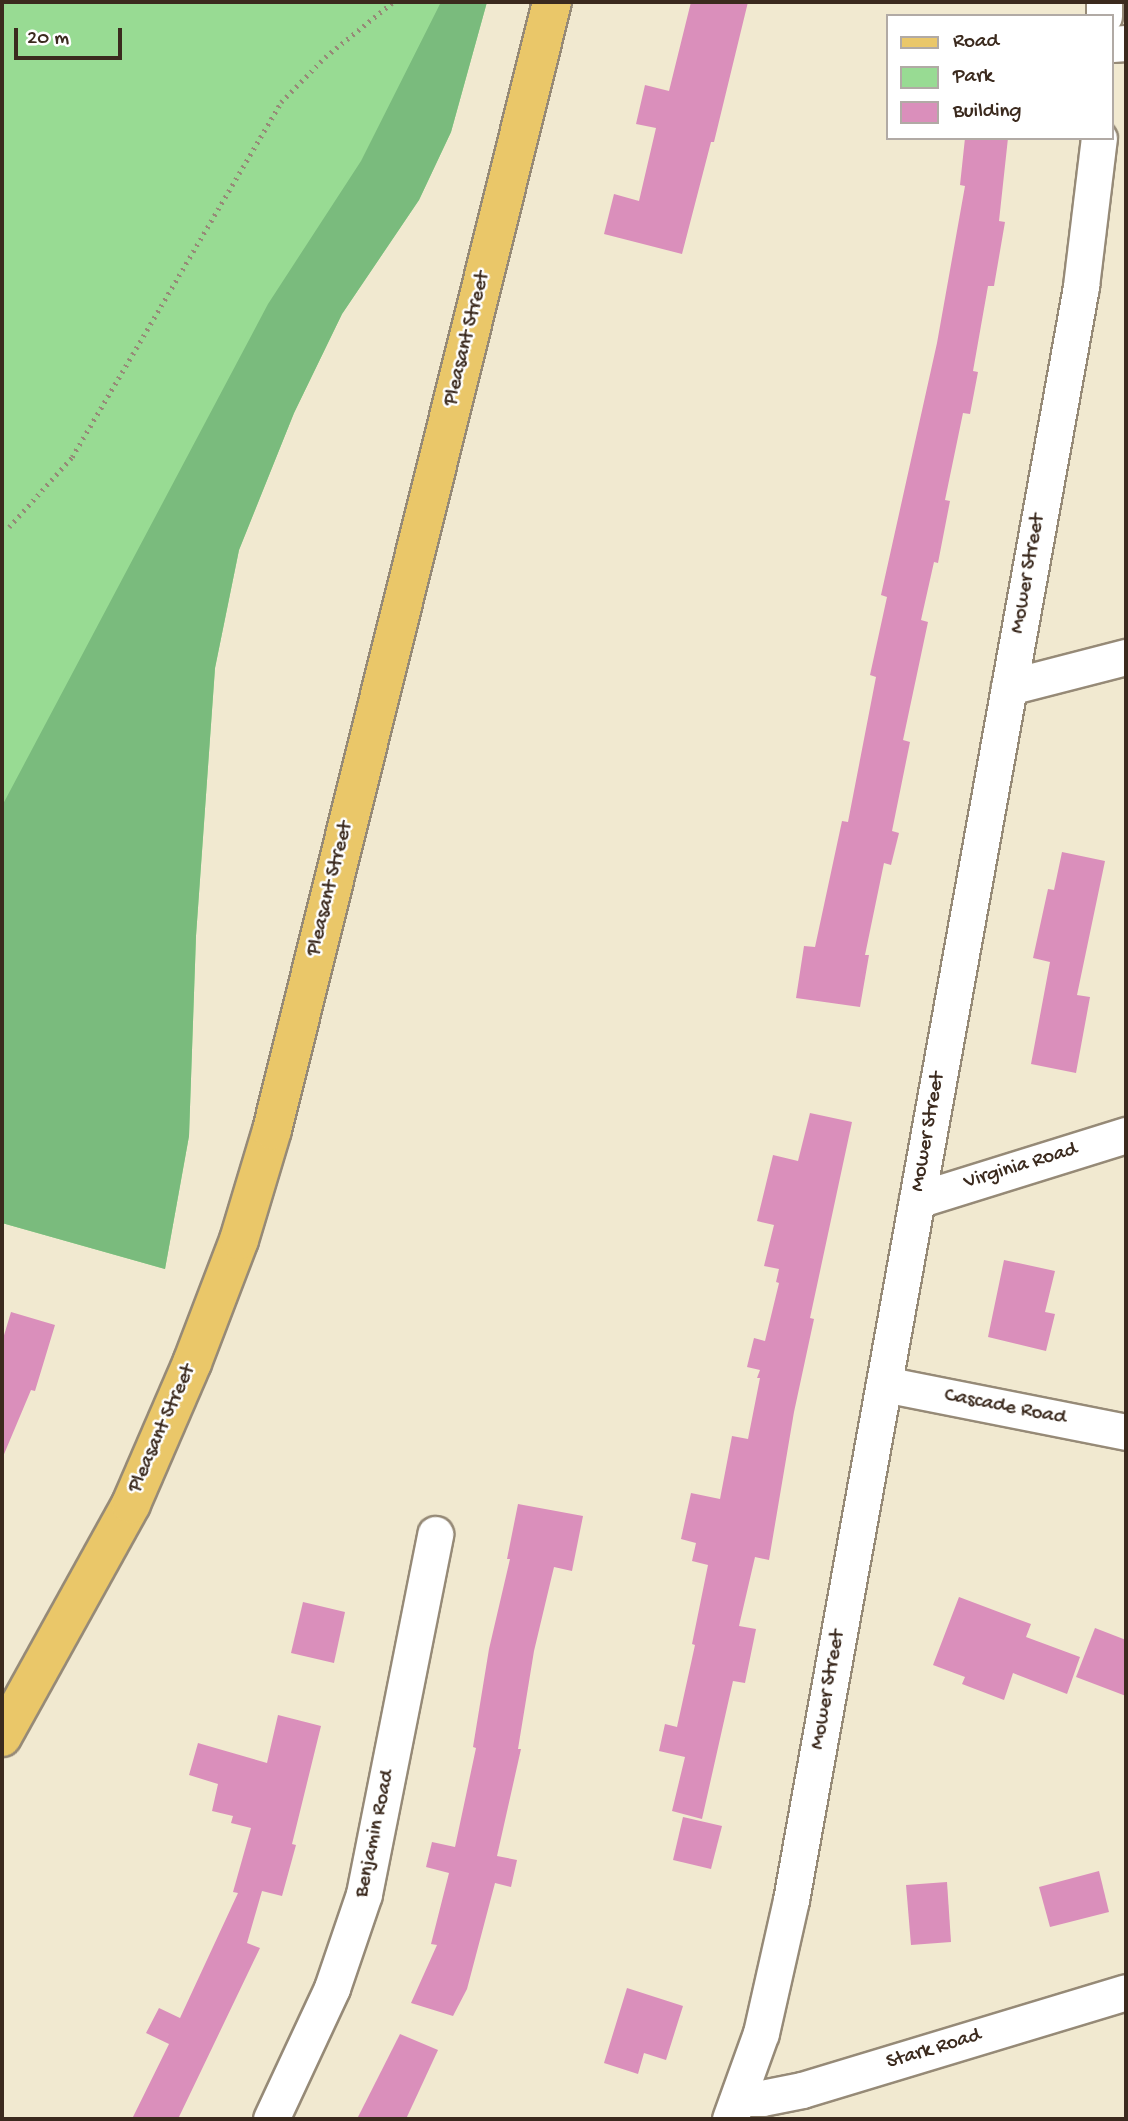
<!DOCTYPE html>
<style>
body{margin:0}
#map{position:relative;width:1128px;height:2121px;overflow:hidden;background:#f1e9d0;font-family:"Gochi Hand",sans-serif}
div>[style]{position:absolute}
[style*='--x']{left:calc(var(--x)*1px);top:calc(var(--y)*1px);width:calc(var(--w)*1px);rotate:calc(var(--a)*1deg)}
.green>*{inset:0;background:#98db93}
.forest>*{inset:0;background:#7abb7d}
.building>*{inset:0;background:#da8fbb}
.path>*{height:4.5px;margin-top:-2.25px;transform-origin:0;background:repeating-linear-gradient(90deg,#968a77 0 2px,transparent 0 7px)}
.roads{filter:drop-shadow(2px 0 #968a77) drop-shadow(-2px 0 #968a77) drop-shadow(0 2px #968a77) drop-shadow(0 -2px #968a77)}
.minor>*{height:35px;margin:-17.5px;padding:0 17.5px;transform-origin:17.5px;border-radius:17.5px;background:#fff}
.major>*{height:38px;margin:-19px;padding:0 19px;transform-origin:19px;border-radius:19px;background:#eac769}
span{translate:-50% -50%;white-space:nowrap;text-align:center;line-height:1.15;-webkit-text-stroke:5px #fff;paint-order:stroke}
.street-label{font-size:21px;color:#3b2a1e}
.frame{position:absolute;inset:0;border:4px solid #3b2a1e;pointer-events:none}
.legend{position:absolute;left:886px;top:14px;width:228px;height:126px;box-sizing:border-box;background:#fff;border:2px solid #b1aaa5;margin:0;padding:9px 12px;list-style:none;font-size:21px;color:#3b2a1e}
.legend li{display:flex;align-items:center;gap:14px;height:35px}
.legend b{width:35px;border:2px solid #b1aaa5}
.scale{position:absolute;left:14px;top:28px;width:108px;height:32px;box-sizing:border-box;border:4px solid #3b2a1e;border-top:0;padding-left:9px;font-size:21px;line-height:24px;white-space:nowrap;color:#3b2a1e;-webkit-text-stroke:5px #fff;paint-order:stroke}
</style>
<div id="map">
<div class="green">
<div style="clip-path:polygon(2px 2px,487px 2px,451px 132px,419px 200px,342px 314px,294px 413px,239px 550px,215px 668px,196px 936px,189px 1136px,165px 1269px,2px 1223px)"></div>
</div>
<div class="forest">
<div style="clip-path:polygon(441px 2px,487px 2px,451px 132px,419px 200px,342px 314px,294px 413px,239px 550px,215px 668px,196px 936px,189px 1136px,165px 1269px,2px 1223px,2px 806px,268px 304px,361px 161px)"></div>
</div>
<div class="building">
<div style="clip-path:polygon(691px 2px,748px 2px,714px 142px,711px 142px,682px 254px,604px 234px,614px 194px,639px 201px,656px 128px,636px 124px,645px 85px,669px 91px)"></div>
<div style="clip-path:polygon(965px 138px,1008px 138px,999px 221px,1005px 222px,994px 286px,988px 286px,973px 371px,978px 372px,970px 414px,963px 413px,945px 500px,950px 501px,938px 563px,934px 562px,921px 620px,928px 622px,903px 740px,910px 742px,892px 831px,899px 833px,891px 865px,884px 863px,865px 955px,869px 955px,860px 1007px,796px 998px,804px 946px,815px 947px,842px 821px,848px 822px,876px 677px,870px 675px,887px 597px,881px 595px,937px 343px,965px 186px,960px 185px)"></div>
<div style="clip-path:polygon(1062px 852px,1105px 861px,1077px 995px,1090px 997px,1076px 1073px,1031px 1064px,1050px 962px,1033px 958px,1048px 889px,1054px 890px)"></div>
<div style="clip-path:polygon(810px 1113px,852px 1122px,810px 1318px,814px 1319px,794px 1412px,769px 1560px,755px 1557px,739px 1626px,756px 1629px,745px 1683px,733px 1681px,702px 1819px,672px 1811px,685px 1757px,659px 1751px,665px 1724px,677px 1727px,695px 1645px,692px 1644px,708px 1565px,692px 1561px,696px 1543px,681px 1539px,691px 1493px,720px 1499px,732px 1436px,748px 1439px,760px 1378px,757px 1378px,760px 1370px,747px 1367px,754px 1338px,765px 1341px,779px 1283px,776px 1282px,779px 1269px,764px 1266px,774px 1225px,757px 1221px,773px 1155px,798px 1161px)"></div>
<div style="clip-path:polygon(1004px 1260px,1055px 1271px,1045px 1312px,1055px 1314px,1046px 1351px,988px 1337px)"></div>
<div style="clip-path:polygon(11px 1312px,55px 1325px,35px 1391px,31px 1390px,2px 1459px,2px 1342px)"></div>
<div style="clip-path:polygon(518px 1504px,583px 1516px,572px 1571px,554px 1567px,534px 1651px,518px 1749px,521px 1749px,497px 1856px,517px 1860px,511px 1887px,495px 1883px,467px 1989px,453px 2016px,411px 2003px,437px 1945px,431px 1944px,449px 1873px,426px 1867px,432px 1842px,455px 1847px,476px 1748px,473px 1747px,489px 1649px,510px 1559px,507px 1559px)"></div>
<div style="clip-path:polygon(959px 1597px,1031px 1624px,1026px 1637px,1080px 1657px,1067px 1694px,1013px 1673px,1004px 1700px,962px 1684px,965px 1677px,933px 1665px)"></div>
<div style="clip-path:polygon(303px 1602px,345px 1612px,334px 1663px,291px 1653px)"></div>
<div style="clip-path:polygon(1095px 1628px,1126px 1640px,1126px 1696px,1076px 1677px)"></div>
<div style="clip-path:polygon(278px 1715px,321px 1726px,292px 1844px,296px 1845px,282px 1896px,262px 1891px,247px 1943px,260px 1948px,178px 2119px,132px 2119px,169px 2044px,146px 2033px,159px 2008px,180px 2018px,238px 1893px,233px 1892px,251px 1828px,231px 1823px,233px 1816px,212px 1811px,218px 1784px,189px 1775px,198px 1743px,267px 1763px)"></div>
<div style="clip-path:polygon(683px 1817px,722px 1826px,711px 1869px,673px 1860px)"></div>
<div style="clip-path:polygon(1099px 1871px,1109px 1912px,1050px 1927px,1039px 1887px)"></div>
<div style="clip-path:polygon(947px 1882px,951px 1942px,911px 1945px,906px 1885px)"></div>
<div style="clip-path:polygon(627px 1988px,683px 2006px,666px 2060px,644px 2053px,638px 2074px,604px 2063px)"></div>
<div style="clip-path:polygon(400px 2034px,438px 2050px,406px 2119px,357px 2119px)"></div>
</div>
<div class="path">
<div style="--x:9;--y:527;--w:94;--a:-48"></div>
<div style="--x:72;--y:457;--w:412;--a:-59.5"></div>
<div style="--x:281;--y:102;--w:63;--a:-45.6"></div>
<div style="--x:325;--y:57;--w:87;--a:-39"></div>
</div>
<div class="roads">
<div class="minor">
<div style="--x:1104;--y:2;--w:14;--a:90"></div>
<div style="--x:1112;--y:44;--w:14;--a:-4"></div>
<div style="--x:1009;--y:687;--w:121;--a:-14.4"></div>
<div style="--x:917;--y:1200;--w:219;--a:-17.3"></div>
<div style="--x:884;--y:1384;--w:247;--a:11.2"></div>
<div style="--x:739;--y:2098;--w:23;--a:0"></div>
<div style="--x:762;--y:2098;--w:41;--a:-11.3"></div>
<div style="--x:802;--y:2090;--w:338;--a:-16.8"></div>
<div style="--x:271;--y:2119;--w:145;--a:-65"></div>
<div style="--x:332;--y:1988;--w:99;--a:-71.2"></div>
<div style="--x:364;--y:1894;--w:367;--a:-78.8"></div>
<div style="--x:730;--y:2119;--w:91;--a:-70.2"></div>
<div style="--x:761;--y:2033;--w:136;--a:-77.3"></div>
<div style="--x:791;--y:1900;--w:1640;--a:-79.81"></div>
<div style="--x:1081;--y:286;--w:149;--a:-83.1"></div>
</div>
<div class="major">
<div style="--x:2;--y:1737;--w:266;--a:-61"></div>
<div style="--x:131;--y:1504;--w:154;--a:-66.6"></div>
<div style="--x:192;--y:1363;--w:132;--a:-69.1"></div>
<div style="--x:239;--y:1240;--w:115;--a:-73.3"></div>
<div style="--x:272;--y:1130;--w:1162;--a:-76.06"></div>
</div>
</div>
<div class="street-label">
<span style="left:468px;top:339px;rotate:-76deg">Pleasant Street</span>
<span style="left:1029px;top:574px;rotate:-80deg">Mower Street</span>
<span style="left:331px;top:889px;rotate:-76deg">Pleasant Street</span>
<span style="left:929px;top:1132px;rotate:-80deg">Mower Street</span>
<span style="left:1021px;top:1167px;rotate:-17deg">Virginia Road</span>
<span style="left:1005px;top:1408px;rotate:11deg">Cascade Road</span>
<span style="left:163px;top:1429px;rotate:-66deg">Pleasant Street</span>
<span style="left:829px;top:1690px;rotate:-80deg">Mower Street</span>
<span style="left:376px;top:1834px;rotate:-78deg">Benjamin Road</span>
<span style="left:934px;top:2050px;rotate:-17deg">Stark Road</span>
</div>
<div class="frame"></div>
<ul class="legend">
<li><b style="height:9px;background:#eac769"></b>Road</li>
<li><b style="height:19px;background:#98db93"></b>Park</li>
<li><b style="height:19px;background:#da8fbb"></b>Building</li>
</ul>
<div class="scale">20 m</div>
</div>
